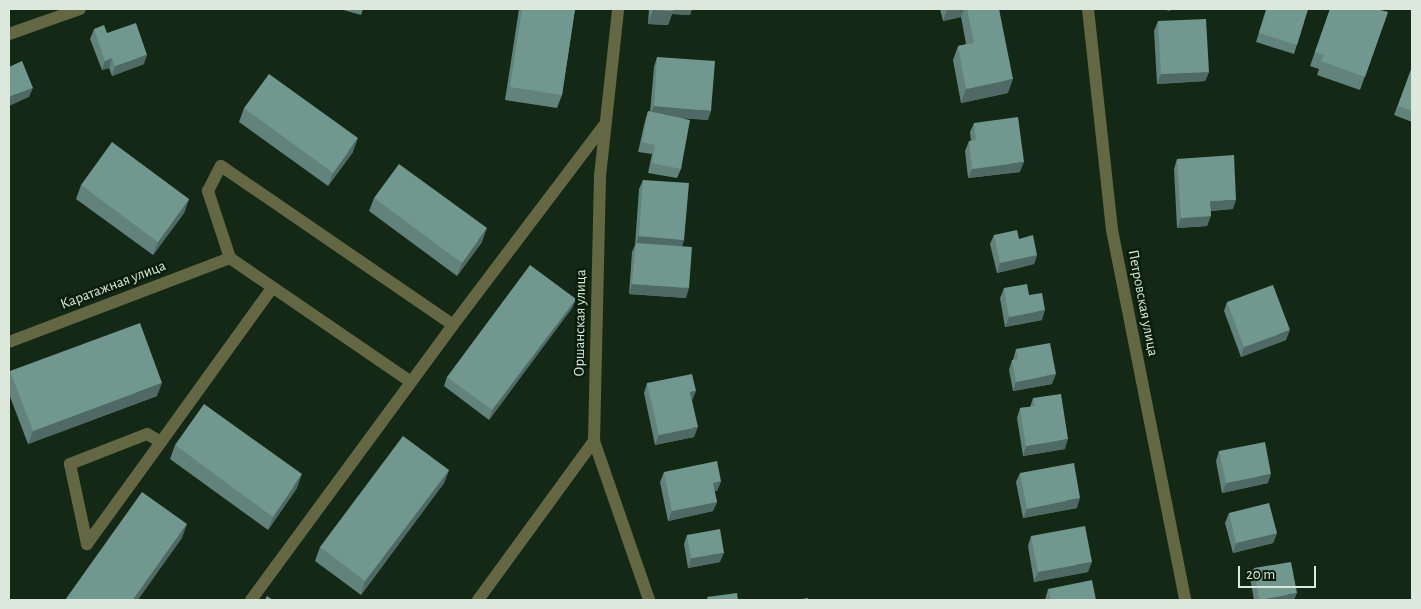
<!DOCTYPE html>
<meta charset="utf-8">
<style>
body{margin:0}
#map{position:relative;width:1421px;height:609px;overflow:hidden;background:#132815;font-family:"Alegreya Sans",sans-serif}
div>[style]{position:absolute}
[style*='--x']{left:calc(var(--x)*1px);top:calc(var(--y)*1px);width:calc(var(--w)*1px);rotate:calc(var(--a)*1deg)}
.service>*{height:12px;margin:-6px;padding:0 6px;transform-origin:6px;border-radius:6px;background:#646842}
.minor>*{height:12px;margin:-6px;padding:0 6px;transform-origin:6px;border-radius:6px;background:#646842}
.wall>*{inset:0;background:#61837b}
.shaded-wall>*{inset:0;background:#4f6a64}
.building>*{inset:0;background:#71988f}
span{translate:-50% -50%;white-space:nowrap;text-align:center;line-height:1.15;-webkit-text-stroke:5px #091f0c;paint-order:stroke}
.street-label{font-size:15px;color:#dbe8db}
.frame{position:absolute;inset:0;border:10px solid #dbe8db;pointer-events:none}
.scale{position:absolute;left:1238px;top:566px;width:78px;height:22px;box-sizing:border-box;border:2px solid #dbe8db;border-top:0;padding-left:6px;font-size:15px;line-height:18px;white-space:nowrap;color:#dbe8db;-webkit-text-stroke:4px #091f0c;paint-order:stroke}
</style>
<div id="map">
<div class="service">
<div style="--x:411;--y:382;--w:219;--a:-145.6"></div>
<div style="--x:230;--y:258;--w:71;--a:-108.2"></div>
<div style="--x:208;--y:191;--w:28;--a:-63"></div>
<div style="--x:221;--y:166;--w:281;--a:34.4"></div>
<div style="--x:161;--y:442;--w:16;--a:-150"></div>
<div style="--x:147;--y:434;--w:83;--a:158.7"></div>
<div style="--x:70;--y:464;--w:82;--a:78"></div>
<div style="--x:87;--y:544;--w:126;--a:-54"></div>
<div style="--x:161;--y:442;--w:190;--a:-54.2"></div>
<div style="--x:251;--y:600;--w:341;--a:-53.7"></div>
<div style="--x:453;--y:325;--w:252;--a:-52.9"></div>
</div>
<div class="minor">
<div style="--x:1088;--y:9;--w:222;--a:83.8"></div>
<div style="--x:1112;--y:230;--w:377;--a:78.8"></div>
<div style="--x:9;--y:34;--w:75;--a:-19.4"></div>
<div style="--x:9;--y:342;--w:236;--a:-20.8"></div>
<div style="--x:594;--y:441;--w:168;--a:70.9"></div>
<div style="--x:478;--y:600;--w:197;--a:-53.9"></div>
<div style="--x:594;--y:441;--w:265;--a:-88.7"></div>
<div style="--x:600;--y:176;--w:168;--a:-83.8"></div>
</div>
<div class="wall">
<div style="clip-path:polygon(340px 9px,363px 9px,361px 15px)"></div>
<div style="clip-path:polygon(519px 9px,575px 9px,562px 95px,557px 108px,505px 100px)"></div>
<div style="clip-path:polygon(649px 9px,692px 9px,690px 15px,672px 14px,668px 25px,648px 24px)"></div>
<div style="clip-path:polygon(940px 9px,999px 9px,1008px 93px,961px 103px,953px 60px,958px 46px,966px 44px,961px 17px,943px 21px)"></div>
<div style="clip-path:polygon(1161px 9px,1170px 9px,1170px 11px)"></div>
<div style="clip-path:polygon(1266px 9px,1308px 9px,1294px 54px,1256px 42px)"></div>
<div style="clip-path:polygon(1330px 9px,1388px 12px,1360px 90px,1317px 75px,1319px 69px,1310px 66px)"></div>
<div style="clip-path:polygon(1158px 21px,1209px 72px,1205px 81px,1157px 84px,1154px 31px)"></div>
<div style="clip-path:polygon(94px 29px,107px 33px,144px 64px,112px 76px,109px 68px,102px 70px,90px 39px)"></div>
<div style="clip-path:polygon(657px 57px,708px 120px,684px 118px,681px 169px,677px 178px,648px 173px,652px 154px,638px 152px,645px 121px,648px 111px,650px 112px,654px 67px)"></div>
<div style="clip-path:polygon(1412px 67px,1412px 122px,1394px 115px)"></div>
<div style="clip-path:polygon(244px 108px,353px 152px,328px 186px,239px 122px)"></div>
<div style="clip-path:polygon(974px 123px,1020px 172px,968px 178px,965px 151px,969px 141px,971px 141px,970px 132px)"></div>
<div style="clip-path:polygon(1177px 159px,1233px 209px,1211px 211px,1207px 226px,1177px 228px,1174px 169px)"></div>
<div style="clip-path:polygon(643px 180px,684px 240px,682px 246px,686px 298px,629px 294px,632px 252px,635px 245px,639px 189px)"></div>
<div style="clip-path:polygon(81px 185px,189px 199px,184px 213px,153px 255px,76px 199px)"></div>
<div style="clip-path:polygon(374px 198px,482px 242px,457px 276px,369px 211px)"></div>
<div style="clip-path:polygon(994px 235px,1019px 239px,1037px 255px,1034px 264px,997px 273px,990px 244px)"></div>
<div style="clip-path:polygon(1004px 288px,1029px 295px,1042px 320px,1005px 327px,1000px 298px)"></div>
<div style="clip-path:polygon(576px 299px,572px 308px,489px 420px,444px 386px,447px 377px)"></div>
<div style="clip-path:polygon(1227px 302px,1286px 340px,1241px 357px,1224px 311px)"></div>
<div style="clip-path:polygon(1016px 349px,1052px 384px,1013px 391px,1009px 370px,1012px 360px,1013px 360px)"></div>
<div style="clip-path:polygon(10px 371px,157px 396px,28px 444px,9px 394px,9px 376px)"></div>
<div style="clip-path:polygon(647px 383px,692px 401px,694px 437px,655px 445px,644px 393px)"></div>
<div style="clip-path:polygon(1033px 398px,1065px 449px,1023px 456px,1017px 418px,1020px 408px,1030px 407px)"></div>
<div style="clip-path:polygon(175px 445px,297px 488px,268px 530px,170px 459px)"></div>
<div style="clip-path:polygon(1219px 451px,1268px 483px,1222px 493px,1216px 461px)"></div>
<div style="clip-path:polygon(449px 470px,444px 483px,361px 595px,315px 561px,320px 547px)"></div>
<div style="clip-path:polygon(664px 472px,721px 481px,717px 491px,714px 491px,717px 502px,713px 511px,668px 521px,660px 482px)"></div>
<div style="clip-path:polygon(1020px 473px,1077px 508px,1023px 518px,1016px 482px)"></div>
<div style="clip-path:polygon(1229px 513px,1277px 533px,1273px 543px,1233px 553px,1225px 523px)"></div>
<div style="clip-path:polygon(687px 535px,720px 562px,688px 568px,684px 544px)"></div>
<div style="clip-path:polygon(1031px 536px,1088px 572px,1034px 582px,1028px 546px)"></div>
<div style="clip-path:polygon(1254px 568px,1294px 600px,1254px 600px,1250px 578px)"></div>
<div style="clip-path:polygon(1048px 589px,1096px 600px,1045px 600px)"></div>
</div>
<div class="shaded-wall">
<div style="clip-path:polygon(670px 9px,692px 9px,690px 15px,672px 14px,668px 25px,648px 24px,653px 10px)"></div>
<div style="clip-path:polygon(947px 9px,964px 9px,961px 17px,943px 21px)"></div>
<div style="clip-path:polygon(147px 55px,144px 64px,112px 76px,115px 66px)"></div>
<div style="clip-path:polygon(112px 58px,109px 68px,102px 70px,105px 61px)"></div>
<div style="clip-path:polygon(1209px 72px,1205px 81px,1157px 84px,1161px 74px)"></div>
<div style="clip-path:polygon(1013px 79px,1008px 93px,961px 103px,966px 89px)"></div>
<div style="clip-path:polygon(33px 88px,29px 97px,9px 106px,9px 97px)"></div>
<div style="clip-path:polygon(654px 106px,711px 111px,708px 120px,650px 116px)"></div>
<div style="clip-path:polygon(358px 138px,353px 152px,328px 186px,333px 173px)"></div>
<div style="clip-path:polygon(1024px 162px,1020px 172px,968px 178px,972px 169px)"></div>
<div style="clip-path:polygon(189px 199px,184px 213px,153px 255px,158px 242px)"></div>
<div style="clip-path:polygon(1236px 200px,1233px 209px,1207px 211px,1210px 201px)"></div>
<div style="clip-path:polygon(1211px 216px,1207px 226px,1177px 228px,1181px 218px)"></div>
<div style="clip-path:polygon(487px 228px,482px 242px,457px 276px,462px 263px)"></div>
<div style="clip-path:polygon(639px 236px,684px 240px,681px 249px,636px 244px)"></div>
<div style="clip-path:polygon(1037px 255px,1034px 264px,997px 273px,1000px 263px)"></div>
<div style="clip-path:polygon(632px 284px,689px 288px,686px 298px,629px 294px)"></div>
<div style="clip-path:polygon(576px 299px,572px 308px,489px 420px,492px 410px)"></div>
<div style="clip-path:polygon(1045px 310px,1042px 320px,1005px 327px,1009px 317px)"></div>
<div style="clip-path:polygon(1290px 330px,1286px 340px,1241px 357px,1244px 347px)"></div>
<div style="clip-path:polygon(1056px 374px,1052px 384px,1013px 391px,1016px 382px)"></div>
<div style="clip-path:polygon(162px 383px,157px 396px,28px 444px,33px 431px)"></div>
<div style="clip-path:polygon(696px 391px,692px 401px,690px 392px)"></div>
<div style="clip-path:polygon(698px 427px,694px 437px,655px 445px,659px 435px)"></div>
<div style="clip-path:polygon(1068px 439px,1065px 449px,1023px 456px,1026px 446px)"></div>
<div style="clip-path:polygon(449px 470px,444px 483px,361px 595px,365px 581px)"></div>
<div style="clip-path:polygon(302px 474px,297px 488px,268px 530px,273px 517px)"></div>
<div style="clip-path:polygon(1271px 474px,1268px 483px,1222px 493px,1226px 483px)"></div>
<div style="clip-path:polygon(721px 481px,717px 491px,709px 492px,713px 483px)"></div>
<div style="clip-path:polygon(1080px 498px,1077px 508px,1023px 518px,1027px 509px)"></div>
<div style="clip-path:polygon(717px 502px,713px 511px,668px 521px,672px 511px)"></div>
<div style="clip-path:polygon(187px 524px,182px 538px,138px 600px,133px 600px)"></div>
<div style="clip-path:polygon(1277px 533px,1273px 543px,1233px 553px,1236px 543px)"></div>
<div style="clip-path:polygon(724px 553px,720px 562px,688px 568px,691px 558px)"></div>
<div style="clip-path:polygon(1092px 562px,1088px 572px,1034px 582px,1038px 572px)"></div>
<div style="clip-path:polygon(1297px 593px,1294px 600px,1259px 600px)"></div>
</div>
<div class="building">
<div style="clip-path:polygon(522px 9px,575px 9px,562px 95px,510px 87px)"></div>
<div style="clip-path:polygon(653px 9px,673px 9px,673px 11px,653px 10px)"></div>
<div style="clip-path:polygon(967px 9px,999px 9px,1013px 79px,966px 89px,958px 46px,974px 43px)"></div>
<div style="clip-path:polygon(1267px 9px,1308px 9px,1297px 45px,1259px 33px)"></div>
<div style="clip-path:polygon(1330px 9px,1377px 9px,1388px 12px,1365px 77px,1321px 61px,1324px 55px,1315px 52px)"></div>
<div style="clip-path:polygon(1206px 19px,1209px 72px,1161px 74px,1158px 21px)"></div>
<div style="clip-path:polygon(136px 23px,147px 55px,115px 66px,112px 58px,105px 61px,94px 29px,104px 25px,107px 33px)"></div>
<div style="clip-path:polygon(657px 57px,715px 61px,711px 111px,654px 106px)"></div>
<div style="clip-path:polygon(22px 61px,33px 88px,9px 97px,9px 67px)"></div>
<div style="clip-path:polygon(1412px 67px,1412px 111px,1398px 106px)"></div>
<div style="clip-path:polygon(269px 74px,358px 138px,333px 173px,244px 108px)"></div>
<div style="clip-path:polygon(648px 111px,690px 120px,681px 169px,652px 163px,655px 145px,642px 142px)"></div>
<div style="clip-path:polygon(1018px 117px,1024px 162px,972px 169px,969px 141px,976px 140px,974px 123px)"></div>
<div style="clip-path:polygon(112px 142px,189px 199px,158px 242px,81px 185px)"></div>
<div style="clip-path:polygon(1234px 155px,1236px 200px,1210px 201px,1211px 216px,1181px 218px,1177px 159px)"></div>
<div style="clip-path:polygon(399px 164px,487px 228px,462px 263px,374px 198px)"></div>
<div style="clip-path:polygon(643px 180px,689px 183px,684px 240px,639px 236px)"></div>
<div style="clip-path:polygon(1017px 230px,1019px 239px,1033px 235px,1037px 255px,1000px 263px,994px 235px)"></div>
<div style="clip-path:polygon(636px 243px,692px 247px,689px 288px,632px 284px)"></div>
<div style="clip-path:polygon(530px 265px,576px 299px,492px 410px,447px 377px)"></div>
<div style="clip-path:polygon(1027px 284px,1029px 295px,1042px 293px,1045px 310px,1009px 317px,1004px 288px)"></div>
<div style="clip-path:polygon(1273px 285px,1290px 330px,1244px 347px,1227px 302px)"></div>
<div style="clip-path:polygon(140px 323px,162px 383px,33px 431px,10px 371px)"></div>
<div style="clip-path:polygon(1050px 343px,1056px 374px,1016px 382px,1012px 360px,1018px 359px,1016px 349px)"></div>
<div style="clip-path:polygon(692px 374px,696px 391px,690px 392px,698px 427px,659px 435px,647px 383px)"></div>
<div style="clip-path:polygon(1061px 394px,1068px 439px,1026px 446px,1020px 408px,1035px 406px,1033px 398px)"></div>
<div style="clip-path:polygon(204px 404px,302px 474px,273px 517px,175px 445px)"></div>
<div style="clip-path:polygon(403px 436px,449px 470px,365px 581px,320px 547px)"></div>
<div style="clip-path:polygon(1265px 442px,1271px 474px,1226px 483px,1219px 451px)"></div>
<div style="clip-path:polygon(717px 461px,721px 481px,713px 483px,717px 502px,672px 511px,664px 472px)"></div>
<div style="clip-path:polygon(1074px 463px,1080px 498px,1027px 509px,1020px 473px)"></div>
<div style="clip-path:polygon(142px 492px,187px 524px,133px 600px,65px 600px)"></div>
<div style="clip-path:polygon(1269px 503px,1277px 533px,1236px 543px,1229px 513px)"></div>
<div style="clip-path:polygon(1085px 526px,1092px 562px,1038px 572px,1031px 536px)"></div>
<div style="clip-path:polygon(720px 529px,724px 553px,691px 558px,687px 535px)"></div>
<div style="clip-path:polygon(1291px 562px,1297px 593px,1259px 600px,1254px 568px)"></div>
<div style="clip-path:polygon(1092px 580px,1096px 600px,1051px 600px,1048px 589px)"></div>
<div style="clip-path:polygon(737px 593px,738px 600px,708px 600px,707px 597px)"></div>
<div style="clip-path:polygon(267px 596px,273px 600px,265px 600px)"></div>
<div style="clip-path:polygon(808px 598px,808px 600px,796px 600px)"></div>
</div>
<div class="street-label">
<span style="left:113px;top:285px;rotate:-21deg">Каратажная улица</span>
<span style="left:1143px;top:303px;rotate:79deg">Петровская улица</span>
<span style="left:580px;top:323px;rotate:-89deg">Оршанская улица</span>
</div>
<div class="frame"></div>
<div class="scale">20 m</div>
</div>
